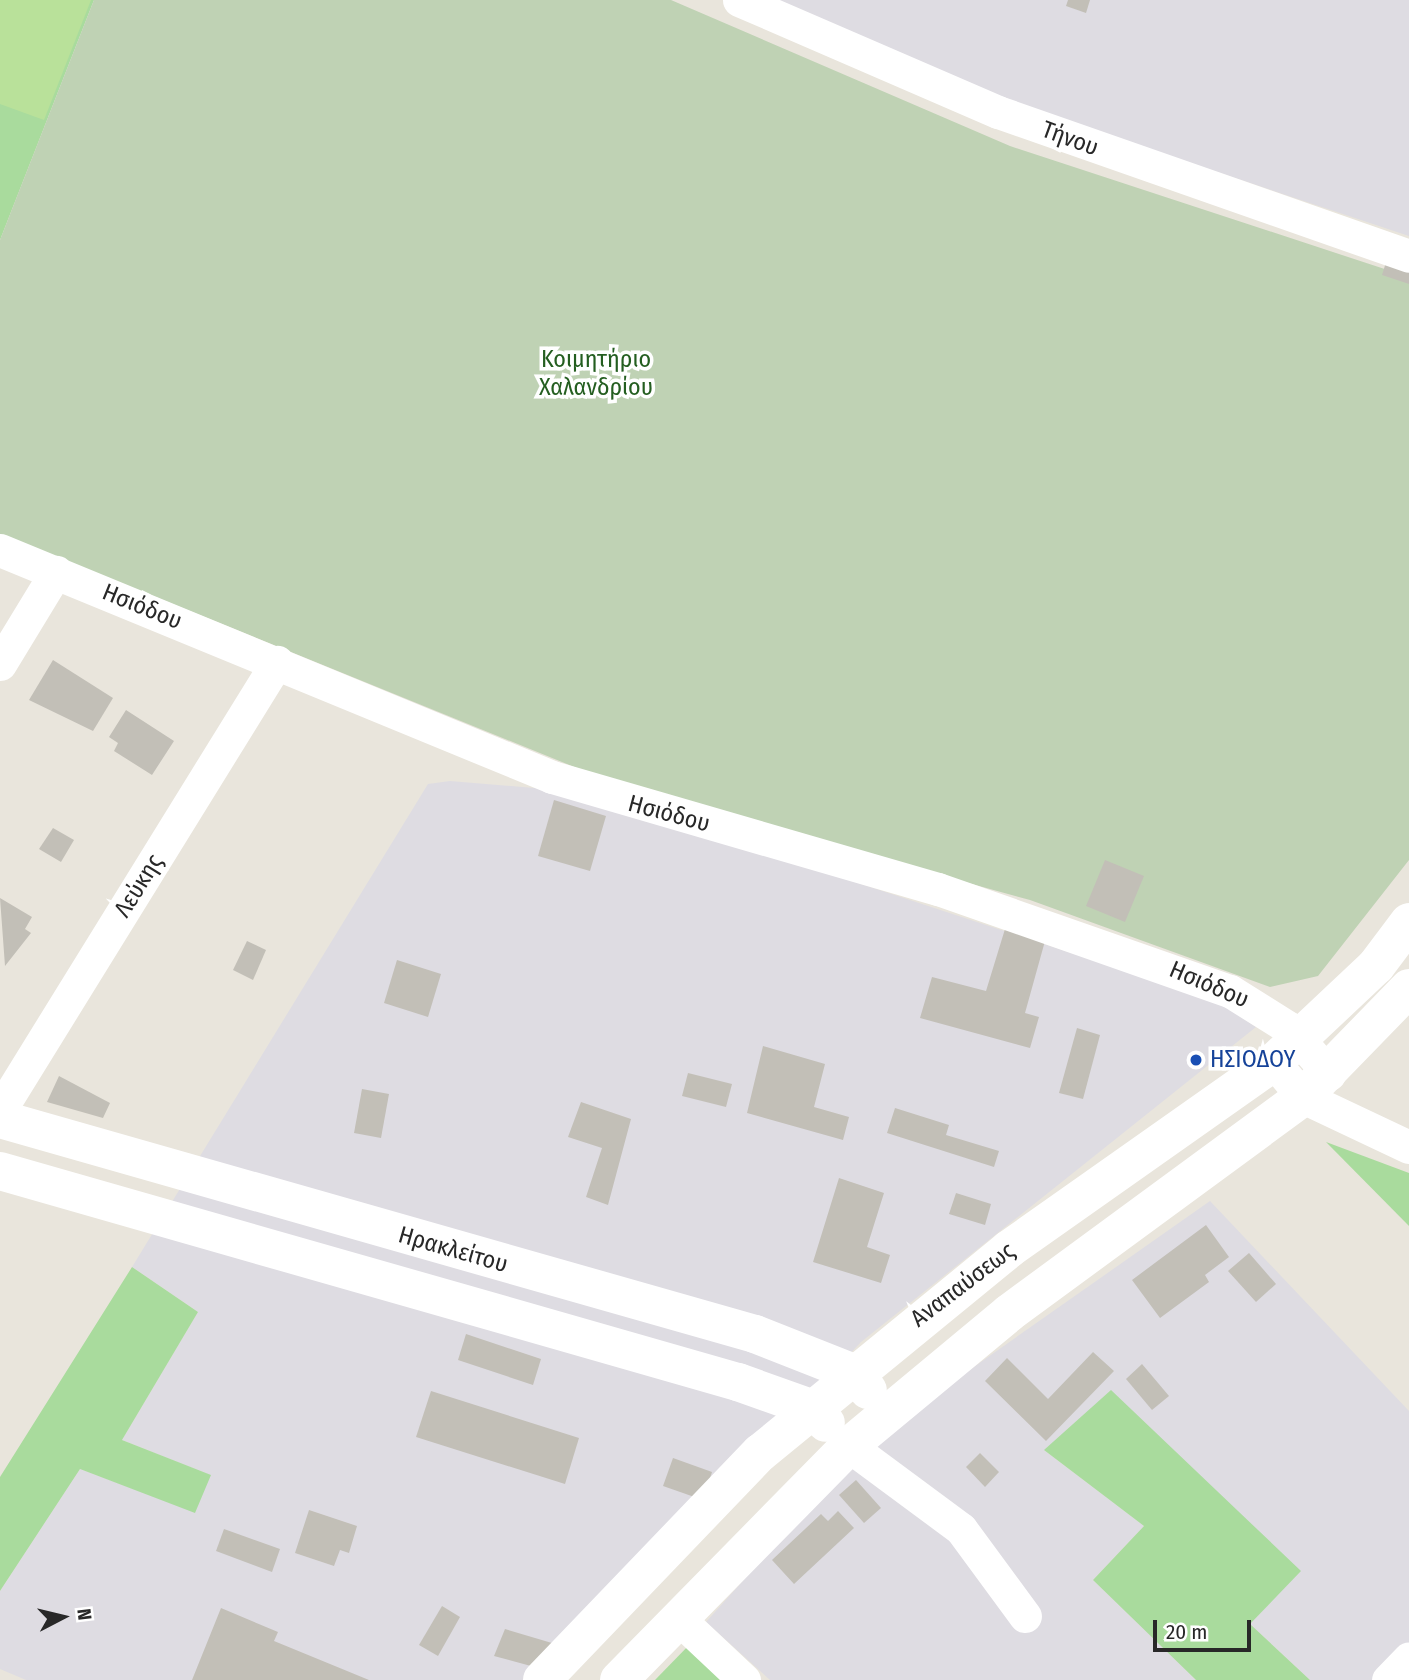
<!DOCTYPE html>
<meta charset="utf-8">
<style>
body{margin:0}
#map{position:relative;width:1409px;height:1680px;overflow:hidden;background:#e9e5dc;font-family:"Fira Sans Condensed",sans-serif}
div>[style]{position:absolute}
[style*='--x']{left:calc(var(--x)*1px);top:calc(var(--y)*1px);width:calc(var(--w)*1px);rotate:calc(var(--a)*1deg)}
.industrial>*{inset:0;background:#dedce2}
.green>*{inset:0;background:#a9db9d}
.cemetery>*{inset:0;background:#bfd2b4}
.pitch>*{inset:0;background:#b9e19a}
.building>*{inset:0;background:#c2bfb7}
.street>*{height:33px;margin:-16.5px;padding:0 16.5px;transform-origin:16.5px;border-radius:16.5px;background:#fff}
.secondary>*{height:38px;margin:-19px;padding:0 19px;transform-origin:19px;border-radius:19px;background:#fff}
.dots>*{width:19px;height:19px;translate:-50% -50%;box-sizing:border-box;border:4px solid #fff;border-radius:50%}
span{translate:-50% -50%;white-space:nowrap;text-align:center;line-height:1.15;-webkit-text-stroke:7px #fff;paint-order:stroke}
.street-label{font-size:24px;color:#282828}
.park-label{font-size:24px;color:#245e20}
.transit-label{font-size:24px;color:#164399}
.left{translate:0 -50%;text-align:left}
.north{position:absolute;left:28px;top:1582px;width:70px;height:70px;-webkit-text-stroke:5px #fff;paint-order:stroke;rotate:83deg;font-size:19px;font-weight:700;line-height:28px;text-align:center;color:#282828}
.north::after{content:'';display:block;margin:auto;width:24px;height:32px;background:#282828;clip-path:polygon(50% 0,100% 100%,50% 72%,0 100%)}
.scale{position:absolute;left:1153px;top:1620px;width:98px;height:32px;box-sizing:border-box;border:4px solid #282828;border-top:0;padding-left:9px;font-size:21px;line-height:24px;white-space:nowrap;color:#282828;-webkit-text-stroke:5px #fff;paint-order:stroke}
</style>
<div id="map">
<div class="industrial">
<div style="clip-path:polygon(762px 0,1409px 0,1409px 236px,998px 99px)"></div>
<div style="clip-path:polygon(450px 781px,546px 789px,785px 859px,1215px 1000px,1256px 1027px,861px 1342px,543px 1680px,26px 1680px,0 1669px,0 1591px,80px 1469px,195px 1512px,210px 1475px,122px 1440px,198px 1312px,132px 1267px,428px 784px)"></div>
<div style="clip-path:polygon(1210px 1201px,1409px 1411px,1409px 1680px,1310px 1680px,1250px 1624px,1300px 1571px,1044px 1450px,1144px 1526px,1093px 1580px,1196px 1680px,770px 1680px,706px 1622px,846px 1466px,961px 1376px)"></div>
</div>
<div class="green">
<div style="clip-path:polygon(0 0,94px 0,0 240px)"></div>
<div style="clip-path:polygon(1326px 1142px,1409px 1173px,1409px 1226px)"></div>
<div style="clip-path:polygon(132px 1267px,198px 1312px,122px 1440px,211px 1475px,195px 1513px,80px 1469px,0 1591px,0 1477px)"></div>
<div style="clip-path:polygon(1111px 1390px,1301px 1571px,1250px 1624px,1310px 1680px,1196px 1680px,1093px 1580px,1144px 1526px,1044px 1450px)"></div>
<div style="clip-path:polygon(692px 1642px,732px 1680px,655px 1680px)"></div>
</div>
<div class="cemetery">
<div style="clip-path:polygon(94px 0,671px 0,1010px 146px,1409px 277px,1409px 860px,1318px 976px,1270px 987px,1030px 900px,631px 790px,0 534px,0 240px)"></div>
</div>
<div class="pitch">
<div style="clip-path:polygon(0 0,91px 0,44px 120px,0 104px)"></div>
</div>
<div class="building">
<div style="clip-path:polygon(1068px 0,1090px 0,1086px 13px,1066px 6px)"></div>
<div style="clip-path:polygon(1388px 256px,1409px 263px,1409px 284px,1382px 275px)"></div>
<div style="clip-path:polygon(53px 660px,113px 698px,93px 731px,29px 700px)"></div>
<div style="clip-path:polygon(126px 710px,174px 741px,152px 775px,114px 751px,118px 743px,109px 737px)"></div>
<div style="clip-path:polygon(554px 800px,606px 816px,590px 871px,538px 856px)"></div>
<div style="clip-path:polygon(53px 828px,74px 840px,61px 862px,39px 849px)"></div>
<div style="clip-path:polygon(1105px 860px,1144px 876px,1125px 922px,1086px 906px)"></div>
<div style="clip-path:polygon(0 898px,32px 917px,25px 929px,31px 933px,5px 966px)"></div>
<div style="clip-path:polygon(1005px 929px,1045px 941px,1025px 1013px,1039px 1017px,1030px 1048px,920px 1018px,932px 977px,986px 991px)"></div>
<div style="clip-path:polygon(247px 941px,266px 950px,253px 980px,233px 970px)"></div>
<div style="clip-path:polygon(397px 960px,441px 974px,428px 1017px,384px 1003px)"></div>
<div style="clip-path:polygon(1077px 1028px,1100px 1035px,1083px 1099px,1059px 1093px)"></div>
<div style="clip-path:polygon(763px 1046px,825px 1064px,814px 1107px,849px 1117px,843px 1140px,747px 1113px)"></div>
<div style="clip-path:polygon(688px 1073px,732px 1084px,726px 1107px,682px 1096px)"></div>
<div style="clip-path:polygon(59px 1076px,110px 1103px,103px 1118px,47px 1102px)"></div>
<div style="clip-path:polygon(362px 1089px,389px 1094px,381px 1138px,354px 1133px)"></div>
<div style="clip-path:polygon(581px 1102px,631px 1119px,608px 1205px,586px 1197px,602px 1148px,568px 1137px)"></div>
<div style="clip-path:polygon(895px 1108px,949px 1125px,946px 1135px,999px 1151px,994px 1167px,887px 1133px)"></div>
<div style="clip-path:polygon(839px 1178px,884px 1193px,867px 1247px,890px 1255px,881px 1283px,813px 1262px)"></div>
<div style="clip-path:polygon(956px 1193px,991px 1204px,985px 1225px,949px 1214px)"></div>
<div style="clip-path:polygon(1206px 1225px,1229px 1257px,1205px 1275px,1209px 1282px,1160px 1318px,1132px 1280px)"></div>
<div style="clip-path:polygon(1249px 1253px,1276px 1284px,1256px 1302px,1228px 1271px)"></div>
<div style="clip-path:polygon(466px 1334px,541px 1359px,533px 1385px,458px 1360px)"></div>
<div style="clip-path:polygon(1093px 1352px,1114px 1371px,1046px 1441px,985px 1381px,1007px 1358px,1048px 1399px)"></div>
<div style="clip-path:polygon(1142px 1364px,1169px 1396px,1152px 1410px,1126px 1379px)"></div>
<div style="clip-path:polygon(431px 1391px,579px 1438px,565px 1484px,416px 1437px)"></div>
<div style="clip-path:polygon(980px 1453px,999px 1472px,985px 1487px,966px 1467px)"></div>
<div style="clip-path:polygon(673px 1458px,712px 1472px,703px 1500px,663px 1486px)"></div>
<div style="clip-path:polygon(856px 1480px,881px 1508px,864px 1523px,839px 1495px)"></div>
<div style="clip-path:polygon(309px 1510px,357px 1526px,349px 1553px,340px 1550px,334px 1566px,295px 1553px)"></div>
<div style="clip-path:polygon(838px 1511px,854px 1528px,794px 1584px,772px 1560px,821px 1514px,828px 1521px)"></div>
<div style="clip-path:polygon(224px 1529px,280px 1549px,272px 1572px,216px 1551px)"></div>
<div style="clip-path:polygon(442px 1606px,460px 1617px,438px 1656px,419px 1645px)"></div>
<div style="clip-path:polygon(221px 1608px,278px 1632px,274px 1641px,369px 1680px,192px 1680px)"></div>
<div style="clip-path:polygon(505px 1629px,562px 1646px,542px 1669px,494px 1656px)"></div>
</div>
<div class="street">
<div style="--x:739;--y:0;--w:282;--a:23.4"></div>
<div style="--x:998;--y:112;--w:435;--a:19.3"></div>
<div style="--x:0;--y:550;--w:597;--a:22.35"></div>
<div style="--x:552;--y:777;--w:402;--a:16.2"></div>
<div style="--x:938;--y:889;--w:309;--a:19.3"></div>
<div style="--x:1230;--y:991;--w:70;--a:32.1"></div>
<div style="--x:1289;--y:1028;--w:61;--a:49"></div>
<div style="--x:0;--y:664;--w:108;--a:-58.7"></div>
<div style="--x:1274;--y:1062;--w:45;--a:50.4"></div>
<div style="--x:1303;--y:1097;--w:117;--a:25.3"></div>
<div style="--x:0;--y:1110;--w:527;--a:-58.27"></div>
<div style="--x:849;--y:1446;--w:139;--a:36.5"></div>
<div style="--x:961;--y:1529;--w:108;--a:53.7"></div>
<div style="--x:677;--y:1617;--w:92;--a:43.2"></div>
<div style="--x:1388;--y:1680;--w:30;--a:-46"></div>
</div>
<div class="secondary">
<div style="--x:0;--y:1119;--w:785;--a:15.9"></div>
<div style="--x:755;--y:1334;--w:106;--a:21.5"></div>
<div style="--x:854;--y:1373;--w:22;--a:51"></div>
<div style="--x:0;--y:1171;--w:768;--a:15.96"></div>
<div style="--x:738;--y:1382;--w:77;--a:19.6"></div>
<div style="--x:811;--y:1408;--w:21;--a:45"></div>
<div style="--x:542;--y:1680;--w:315;--a:-46.2"></div>
<div style="--x:760;--y:1453;--w:322;--a:-39.3"></div>
<div style="--x:1009;--y:1249;--w:324;--a:-35.2"></div>
<div style="--x:1274;--y:1062;--w:140;--a:-43.3"></div>
<div style="--x:1376;--y:966;--w:55;--a:-53.1"></div>
<div style="--x:619;--y:1680;--w:328;--a:-45.5"></div>
<div style="--x:849;--y:1446;--w:208;--a:-39.7"></div>
<div style="--x:1009;--y:1313;--w:365;--a:-36.3"></div>
<div style="--x:1303;--y:1097;--w:152;--a:-45.8"></div>
</div>
<div class="dots">
<div style="left:1196px;top:1060px;background:#1a4fb4"></div>
</div>
<div class="street-label">
<span style="left:1070px;top:139px;rotate:20deg">Τήνου</span>
<span style="left:142px;top:607px;rotate:22deg">Ησιόδου</span>
<span style="left:669px;top:814px;rotate:15deg">Ησιόδου</span>
<span style="left:139px;top:886px;rotate:-58deg">Λεύκης</span>
<span style="left:1209px;top:985px;rotate:23deg">Ησιόδου</span>
<span style="left:453px;top:1250px;rotate:16deg">Ηρακλείτου</span>
<span style="left:963px;top:1285px;rotate:-37deg">Αναπαύσεως</span>
</div>
<div class="park-label">
<span style="left:596px;top:374px">Κοιμητήριο<br>Χαλανδρίου</span>
</div>
<div class="transit-label">
<span class="left" style="left:1210px;top:1060px">ΗΣΙΟΔΟΥ</span>
</div>
<div class="north">N</div>
<div class="scale">20 m</div>
</div>
